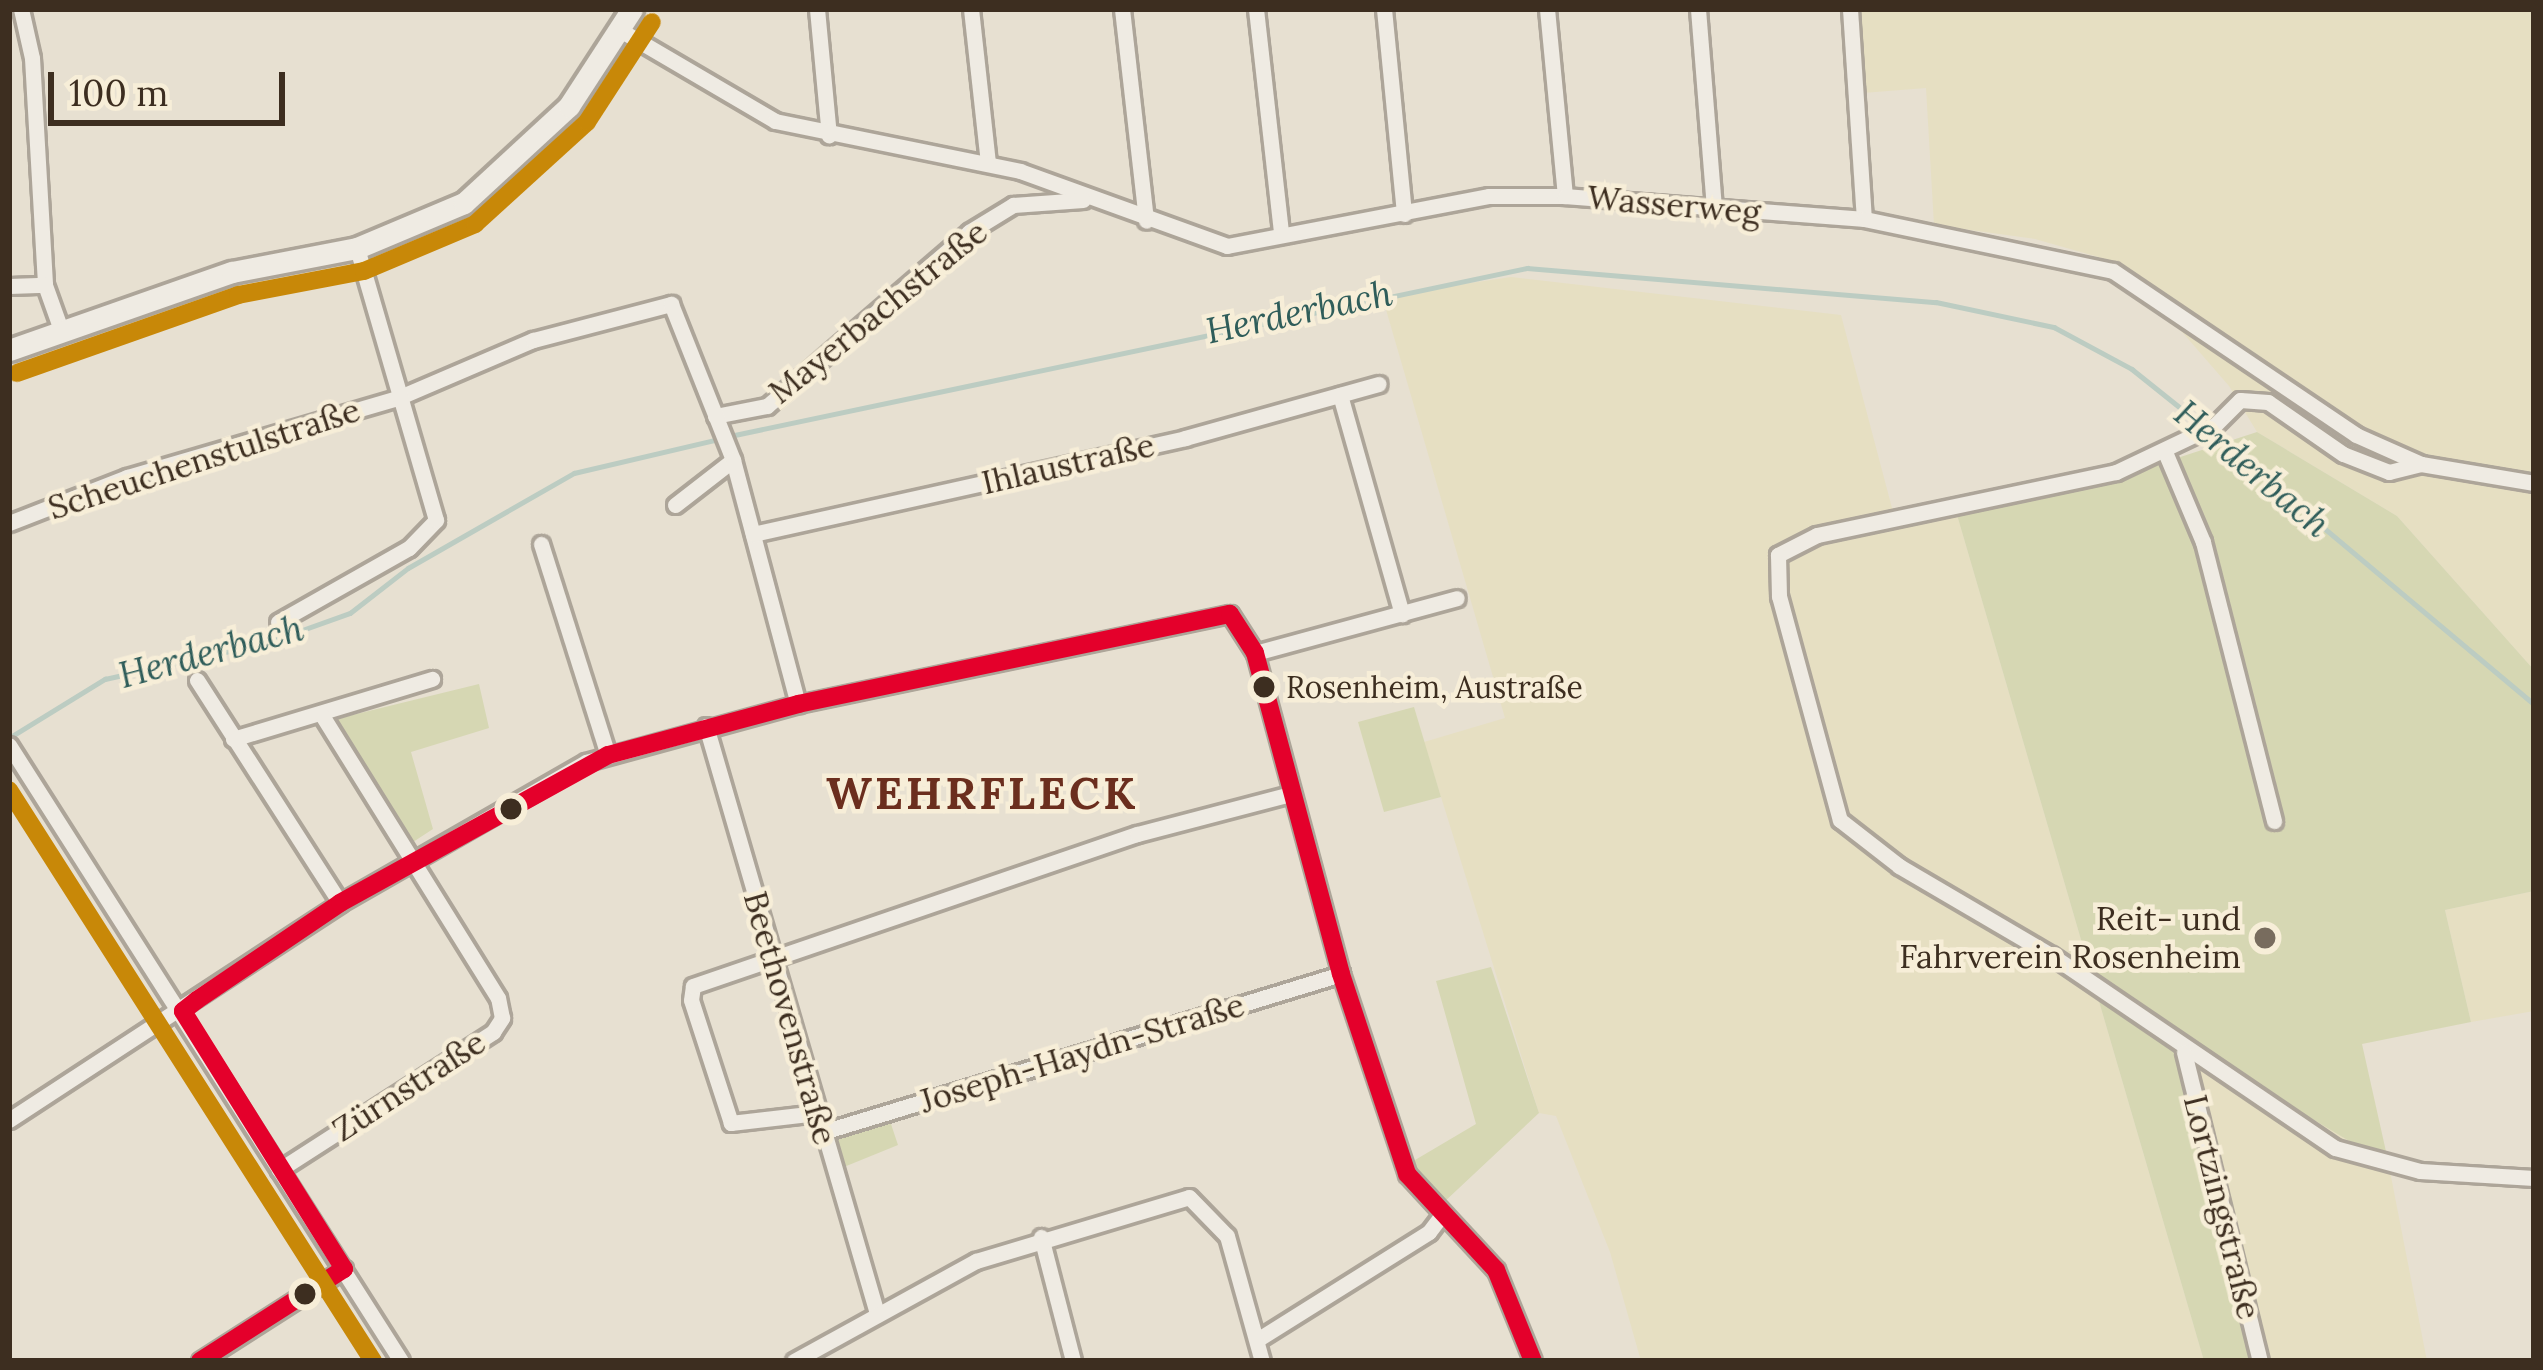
<!DOCTYPE html>
<meta charset="utf-8">
<style>
body{margin:0}
#map{position:relative;width:2543px;height:1370px;overflow:hidden;background:#e7e0d1;font-family:Lora,serif}
div>[style]{position:absolute}
[style*='--x']{left:calc(var(--x)*1px);top:calc(var(--y)*1px);width:calc(var(--w)*1px);rotate:calc(var(--a)*1deg)}
.farmland>*{inset:0;background:#e6dfc2}
.green>*{inset:0;background:#d6d7b3}
.stream>*{height:4.5px;margin:-2.25px;padding:0 2.25px;transform-origin:2.25px;border-radius:2.25px;background:#bcccc2}
.roads{filter:drop-shadow(3px 0 #ada599) drop-shadow(-3px 0 #ada599) drop-shadow(0 3px #ada599) drop-shadow(0 -3px #ada599)}
.street>*{height:15px;margin:-7.5px;padding:0 7.5px;transform-origin:7.5px;border-radius:7.5px;background:#efebe3}
.secondary>*{height:21px;margin:-10.5px;padding:0 10.5px;transform-origin:10.5px;border-radius:10.5px;background:#efebe3}
.bus-1>*{height:18px;margin:-9px;padding:0 9px;transform-origin:9px;border-radius:9px;background:#e4002b}
.bus-2>*{height:18px;margin:-9px;padding:0 9px;transform-origin:9px;border-radius:9px;background:#c88808}
.dots>*{width:33px;height:33px;translate:-50% -50%;box-sizing:border-box;border:6px solid #f7eed8;border-radius:50%}
span{translate:-50% -50%;white-space:nowrap;text-align:center;line-height:1.15;-webkit-text-stroke:9px #f7eed8;paint-order:stroke}
.bus-label{font-size:30px;color:#3d2e20}
.left{translate:0 -50%;text-align:left}
.street-label{font-size:33px;color:#3d2e20}
.poi-label{font-size:33px;color:#3d2e20}
.right{translate:-100% -50%;text-align:right}
.water-label{font-size:36px;color:#2f5d5a;font-style:italic}
.district-label{font-size:45px;color:#6b2e1e;font-weight:700;letter-spacing:3px}
.frame{position:absolute;inset:0;border:12px solid #3d2e20;pointer-events:none}
.scale{position:absolute;left:48px;top:72px;width:237px;height:54px;box-sizing:border-box;border:6px solid #3d2e20;border-top:0;padding-left:15px;font-size:36px;line-height:42px;white-space:nowrap;color:#3d2e20;-webkit-text-stroke:9px #f7eed8;paint-order:stroke}
</style>
<div id="map">
<div class="farmland">
<div style="clip-path:polygon(1856px 9px,2534px 9px,2534px 670px,2397px 516px,2257px 432px,2229px 386px,2123px 264px,2035px 239px,1934px 225px,1926px 88px,1863px 93px)"></div>
<div style="clip-path:polygon(1511px 277px,1841px 315px,1892px 508px,1955px 508px,2204px 1361px,1641px 1361px,1610px 1252px,1556px 1116px,1539px 1113px,1424px 742px,1505px 718px,1382px 296px)"></div>
<div style="clip-path:polygon(2534px 891px,2534px 1011px,2471px 1022px,2445px 910px)"></div>
<div style="clip-path:polygon(2174px 1034px,2359px 1147px,2387px 1156px,2427px 1361px,2252px 1361px)"></div>
</div>
<div class="green">
<div style="clip-path:polygon(2257px 432px,2397px 516px,2534px 670px,2534px 891px,2445px 910px,2471px 1022px,2362px 1044px,2387px 1156px,2359px 1147px,2175px 1036px,2252px 1361px,2204px 1361px,1955px 508px,2113px 479px)"></div>
<div style="clip-path:polygon(479px 684px,489px 728px,411px 752px,433px 829px,410px 844px,336px 719px)"></div>
<div style="clip-path:polygon(1414px 707px,1441px 797px,1384px 812px,1358px 722px)"></div>
<div style="clip-path:polygon(1491px 967px,1539px 1113px,1442px 1204px,1410px 1163px,1476px 1124px,1436px 981px)"></div>
<div style="clip-path:polygon(890px 1121px,898px 1145px,839px 1169px,833px 1138px)"></div>
</div>
<div class="stream">
<div style="--x:2211;--y:433;--w:422;--a:40"></div>
<div style="--x:730;--y:436;--w:815;--a:-11.9"></div>
<div style="--x:1527;--y:268;--w:410;--a:4.8"></div>
<div style="--x:1936;--y:302;--w:121;--a:12"></div>
<div style="--x:2054;--y:327;--w:89;--a:28.3"></div>
<div style="--x:2132;--y:369;--w:90;--a:38.7"></div>
<div style="--x:9;--y:738;--w:113;--a:-31.6"></div>
<div style="--x:105;--y:679;--w:165;--a:-12.6"></div>
<div style="--x:266;--y:643;--w:89;--a:-19.7"></div>
<div style="--x:350;--y:613;--w:73;--a:-37.8"></div>
<div style="--x:408;--y:568;--w:191;--a:-29.8"></div>
<div style="--x:574;--y:473;--w:149;--a:-13.2"></div>
</div>
<div class="roads">
<div class="street">
<div style="--x:21;--y:9;--w:50;--a:77.3"></div>
<div style="--x:32;--y:58;--w:227;--a:86.7"></div>
<div style="--x:45;--y:285;--w:45;--a:70.3"></div>
<div style="--x:817;--y:9;--w:127;--a:84.6"></div>
<div style="--x:971;--y:9;--w:155;--a:83.7"></div>
<div style="--x:1122;--y:9;--w:213;--a:83.5"></div>
<div style="--x:1256;--y:9;--w:223;--a:83.6"></div>
<div style="--x:1384;--y:9;--w:206;--a:84.4"></div>
<div style="--x:1547;--y:9;--w:188;--a:84.5"></div>
<div style="--x:1698;--y:9;--w:201;--a:85.4"></div>
<div style="--x:1850;--y:9;--w:210;--a:86.2"></div>
<div style="--x:620;--y:30;--w:180;--a:30.4"></div>
<div style="--x:775;--y:121;--w:250;--a:11.5"></div>
<div style="--x:1020;--y:171;--w:220;--a:19.9"></div>
<div style="--x:1227;--y:246;--w:267;--a:-10.8"></div>
<div style="--x:1489;--y:196;--w:76;--a:0"></div>
<div style="--x:1565;--y:196;--w:300;--a:4.4"></div>
<div style="--x:1864;--y:219;--w:254;--a:11.8"></div>
<div style="--x:2113;--y:271;--w:293;--a:34"></div>
<div style="--x:2356;--y:435;--w:71;--a:24"></div>
<div style="--x:2421;--y:464;--w:115;--a:9.5"></div>
<div style="--x:9;--y:286;--w:36;--a:-2"></div>
<div style="--x:1340;--y:395;--w:228;--a:74.2"></div>
<div style="--x:715;--y:416;--w:53;--a:-10.9"></div>
<div style="--x:767;--y:406;--w:267;--a:-40.7"></div>
<div style="--x:969;--y:232;--w:52;--a:-31.5"></div>
<div style="--x:1013;--y:205;--w:70;--a:-4.1"></div>
<div style="--x:2165;--y:452;--w:98;--a:67.1"></div>
<div style="--x:2203;--y:542;--w:288;--a:75.7"></div>
<div style="--x:2421;--y:464;--w:33;--a:166"></div>
<div style="--x:2389;--y:472;--w:49;--a:-158.6"></div>
<div style="--x:2343;--y:454;--w:91;--a:-145.3"></div>
<div style="--x:2268;--y:402;--w:28;--a:-176"></div>
<div style="--x:2240;--y:400;--w:35;--a:135"></div>
<div style="--x:2215;--y:425;--w:110;--a:154.6"></div>
<div style="--x:2116;--y:472;--w:306;--a:168.1"></div>
<div style="--x:1817;--y:535;--w:44;--a:152.9"></div>
<div style="--x:1778;--y:555;--w:41;--a:88.6"></div>
<div style="--x:1779;--y:596;--w:232;--a:74.8"></div>
<div style="--x:1840;--y:820;--w:75;--a:37.9"></div>
<div style="--x:1899;--y:866;--w:176;--a:30.4"></div>
<div style="--x:2051;--y:955;--w:343;--a:34.2"></div>
<div style="--x:2335;--y:1148;--w:88;--a:15.1"></div>
<div style="--x:2420;--y:1171;--w:114;--a:3.5"></div>
<div style="--x:675;--y:505;--w:73;--a:-37.8"></div>
<div style="--x:9;--y:523;--w:127;--a:-21.3"></div>
<div style="--x:127;--y:477;--w:284;--a:-16.3"></div>
<div style="--x:400;--y:397;--w:145;--a:-23.2"></div>
<div style="--x:533;--y:340;--w:143;--a:-14.6"></div>
<div style="--x:671;--y:304;--w:168;--a:68.3"></div>
<div style="--x:733;--y:460;--w:253;--a:75.1"></div>
<div style="--x:753;--y:534;--w:443;--a:-12.5"></div>
<div style="--x:1185;--y:438;--w:201;--a:-15.6"></div>
<div style="--x:541;--y:544;--w:221;--a:72.4"></div>
<div style="--x:278;--y:622;--w:150;--a:-29.5"></div>
<div style="--x:409;--y:548;--w:39;--a:-46"></div>
<div style="--x:436;--y:520;--w:283;--a:-106.2"></div>
<div style="--x:1255;--y:653;--w:209;--a:-15.2"></div>
<div style="--x:197;--y:680;--w:265;--a:57.3"></div>
<div style="--x:706;--y:726;--w:608;--a:73.77"></div>
<div style="--x:233;--y:739;--w:208;--a:-16.8"></div>
<div style="--x:9;--y:745;--w:730;--a:57.53"></div>
<div style="--x:2184;--y:1052;--w:318;--a:76.2"></div>
<div style="--x:817;--y:1113;--w:87;--a:173.4"></div>
<div style="--x:731;--y:1123;--w:129;--a:-108"></div>
<div style="--x:691;--y:1000;--w:14;--a:-82"></div>
<div style="--x:693;--y:986;--w:469;--a:-18.9"></div>
<div style="--x:1137;--y:834;--w:159;--a:-14.6"></div>
<div style="--x:9;--y:1120;--w:396;--a:-33.2"></div>
<div style="--x:340;--y:903;--w:284;--a:-29.8"></div>
<div style="--x:586;--y:762;--w:220;--a:-15.3"></div>
<div style="--x:798;--y:704;--w:441;--a:-11.8"></div>
<div style="--x:1230;--y:614;--w:46;--a:57.3"></div>
<div style="--x:1255;--y:653;--w:332;--a:75"></div>
<div style="--x:1341;--y:974;--w:211;--a:71.7"></div>
<div style="--x:1407;--y:1174;--w:131;--a:47.2"></div>
<div style="--x:1496;--y:1270;--w:98;--a:67.9"></div>
<div style="--x:823;--y:1132;--w:542;--a:-16.96"></div>
<div style="--x:279;--y:1170;--w:255;--a:-32.8"></div>
<div style="--x:493;--y:1032;--w:17;--a:-57"></div>
<div style="--x:502;--y:1018;--w:20;--a:-101"></div>
<div style="--x:498;--y:998;--w:335;--a:-121.9"></div>
<div style="--x:1041;--y:1237;--w:128;--a:75.5"></div>
<div style="--x:1257;--y:1340;--w:203;--a:-32.1"></div>
<div style="--x:1429;--y:1232;--w:21;--a:-53"></div>
<div style="--x:200;--y:1361;--w:171;--a:-32.6"></div>
<div style="--x:794;--y:1361;--w:208;--a:-28.8"></div>
<div style="--x:976;--y:1261;--w:222;--a:-16.7"></div>
<div style="--x:1189;--y:1197;--w:54;--a:45.7"></div>
<div style="--x:1227;--y:1236;--w:130;--a:74.4"></div>
</div>
<div class="secondary">
<div style="--x:9;--y:350;--w:236;--a:-19.3"></div>
<div style="--x:232;--y:272;--w:127;--a:-10.9"></div>
<div style="--x:357;--y:248;--w:116;--a:-22.8"></div>
<div style="--x:464;--y:203;--w:143;--a:-42.7"></div>
<div style="--x:569;--y:106;--w:116;--a:-57"></div>
</div>
</div>
<div class="bus-1">
<div style="--x:200;--y:1361;--w:171;--a:-32.6"></div>
<div style="--x:344;--y:1269;--w:304;--a:-122"></div>
<div style="--x:183;--y:1011;--w:18;--a:-38"></div>
<div style="--x:197;--y:1000;--w:173;--a:-34.1"></div>
<div style="--x:340;--y:903;--w:306;--a:-28.9"></div>
<div style="--x:608;--y:755;--w:197;--a:-15"></div>
<div style="--x:798;--y:704;--w:441;--a:-11.8"></div>
<div style="--x:1230;--y:614;--w:46;--a:57.3"></div>
<div style="--x:1255;--y:653;--w:332;--a:75"></div>
<div style="--x:1341;--y:974;--w:211;--a:71.7"></div>
<div style="--x:1407;--y:1174;--w:131;--a:47.2"></div>
<div style="--x:1496;--y:1270;--w:98;--a:67.9"></div>
</div>
<div class="bus-2">
<div style="--x:17;--y:373;--w:234;--a:-19.4"></div>
<div style="--x:238;--y:295;--w:128;--a:-10.8"></div>
<div style="--x:364;--y:271;--w:121;--a:-22.9"></div>
<div style="--x:475;--y:224;--w:151;--a:-42.3"></div>
<div style="--x:587;--y:122;--w:119;--a:-57"></div>
<div style="--x:9;--y:790;--w:677;--a:57.48"></div>
</div>
<div class="dots">
<div style="left:1264px;top:687px;background:#3d2e20"></div>
<div style="left:511px;top:809px;background:#3d2e20"></div>
<div style="left:2265px;top:938px;background:#786c5e"></div>
<div style="left:305px;top:1294px;background:#3d2e20"></div>
</div>
<div class="bus-label">
<span class="left" style="left:1286px;top:687px">Rosenheim, Austraße</span>
</div>
<div class="street-label">
<span style="left:1674px;top:205px;rotate:5deg">Wasserweg</span>
<span style="left:878px;top:312px;rotate:-39deg">Mayerbachstraße</span>
<span style="left:204px;top:459px;rotate:-18deg">Scheuchenstulstraße</span>
<span style="left:1068px;top:464px;rotate:-13deg">Ihlaustraße</span>
<span style="left:790px;top:1018px;rotate:74deg">Beethovenstraße</span>
<span style="left:1082px;top:1053px;rotate:-17deg">Joseph-Haydn-Straße</span>
<span style="left:409px;top:1086px;rotate:-33deg">Zürnstraße</span>
<span style="left:2222px;top:1207px;rotate:76deg">Lortzingstraße</span>
</div>
<div class="poi-label">
<span class="right" style="left:2241px;top:938px">Reit- und<br>Fahrverein Rosenheim</span>
</div>
<div class="water-label">
<span style="left:1299px;top:312px;rotate:-12deg">Herderbach</span>
<span style="left:2252px;top:469px;rotate:40deg">Herderbach</span>
<span style="left:211px;top:652px;rotate:-15deg">Herderbach</span>
</div>
<div class="district-label">
<span style="left:982px;top:793px">WEHRFLECK</span>
</div>
<div class="frame"></div>
<div class="scale">100 m</div>
</div>
